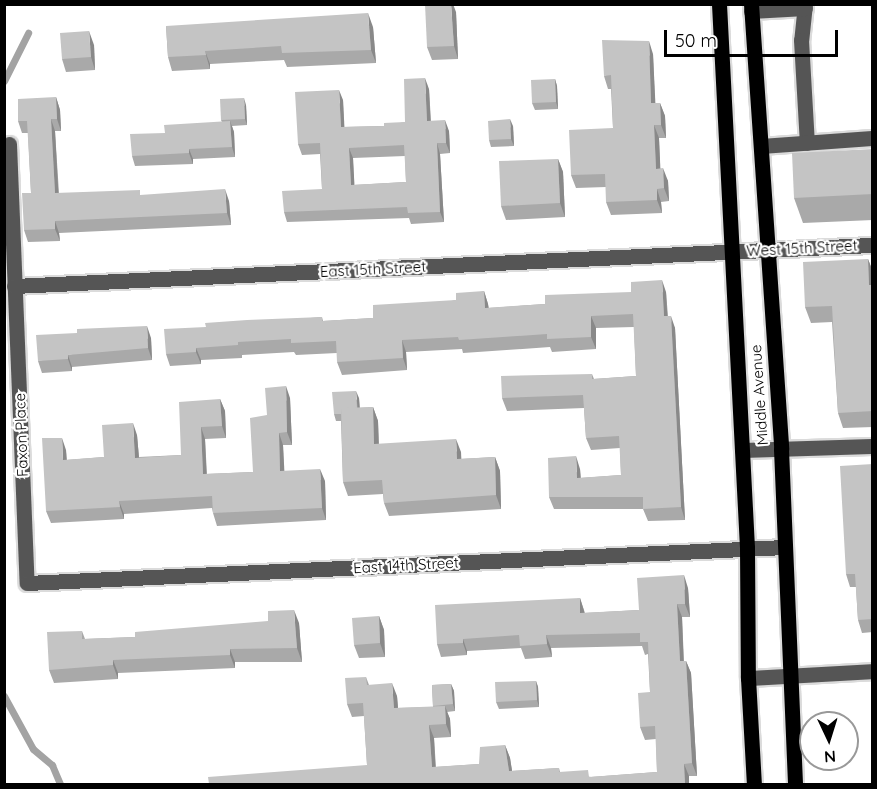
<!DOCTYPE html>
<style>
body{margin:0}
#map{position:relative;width:877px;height:789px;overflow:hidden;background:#fff;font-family:Quicksand,sans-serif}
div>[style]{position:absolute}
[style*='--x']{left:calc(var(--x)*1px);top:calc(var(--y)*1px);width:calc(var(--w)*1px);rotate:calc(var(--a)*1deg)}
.stream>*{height:7px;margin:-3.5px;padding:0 3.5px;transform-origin:3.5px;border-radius:3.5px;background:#a3a3a3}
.roads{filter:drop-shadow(2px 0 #dbdbdb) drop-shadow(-2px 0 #dbdbdb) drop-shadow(0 2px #dbdbdb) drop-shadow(0 -2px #dbdbdb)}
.minor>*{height:15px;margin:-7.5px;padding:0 7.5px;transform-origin:7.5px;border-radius:7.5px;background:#555}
.major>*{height:15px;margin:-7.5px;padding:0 7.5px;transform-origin:7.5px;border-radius:7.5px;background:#000}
.wall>*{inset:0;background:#a9a9a9}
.shaded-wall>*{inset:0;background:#898989}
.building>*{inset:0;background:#c4c4c4}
span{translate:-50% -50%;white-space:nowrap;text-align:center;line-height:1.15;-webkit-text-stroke:4.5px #fff;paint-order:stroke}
.street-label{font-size:15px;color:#000}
.frame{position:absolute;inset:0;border:6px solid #000;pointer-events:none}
.north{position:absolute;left:799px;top:711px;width:60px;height:60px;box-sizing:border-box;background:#fff;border:2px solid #999;border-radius:50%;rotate:176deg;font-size:16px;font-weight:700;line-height:24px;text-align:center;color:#000}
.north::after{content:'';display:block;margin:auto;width:21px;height:27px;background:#000;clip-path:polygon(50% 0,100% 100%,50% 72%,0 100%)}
.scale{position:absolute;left:664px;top:30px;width:174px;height:27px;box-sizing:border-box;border:3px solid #000;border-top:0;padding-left:8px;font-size:18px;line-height:21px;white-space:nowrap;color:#000;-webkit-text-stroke:4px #fff;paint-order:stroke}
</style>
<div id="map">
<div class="stream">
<div style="--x:4;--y:81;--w:54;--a:-63.4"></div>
<div style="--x:4;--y:696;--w:60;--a:61.3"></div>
<div style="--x:33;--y:749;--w:25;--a:40"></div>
<div style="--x:52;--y:765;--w:21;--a:67"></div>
</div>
<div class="roads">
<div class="minor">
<div style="--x:805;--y:4;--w:36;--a:96"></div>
<div style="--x:801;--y:40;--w:103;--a:86.7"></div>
<div style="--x:751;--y:11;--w:54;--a:-3.2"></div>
<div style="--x:9;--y:144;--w:439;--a:87.7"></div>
<div style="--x:27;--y:583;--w:759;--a:-2.72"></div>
<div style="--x:761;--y:146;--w:111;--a:-4.1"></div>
<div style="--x:14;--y:286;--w:859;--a:-2.74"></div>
<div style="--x:742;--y:450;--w:130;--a:-1.8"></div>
<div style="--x:748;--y:678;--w:124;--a:-3.2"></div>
</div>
<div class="major">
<div style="--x:719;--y:4;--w:545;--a:87.05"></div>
<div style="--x:747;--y:548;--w:130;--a:89.6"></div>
<div style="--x:748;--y:678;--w:106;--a:86.8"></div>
<div style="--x:751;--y:4;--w:446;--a:86.1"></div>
<div style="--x:781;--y:449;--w:335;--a:87.6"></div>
</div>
</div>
<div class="wall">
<div style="clip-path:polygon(456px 12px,458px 59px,432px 60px,427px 47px)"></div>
<div style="clip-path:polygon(166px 26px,373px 27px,376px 63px,287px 67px,284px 60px,210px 64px,210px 69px,172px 71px,168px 57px)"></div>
<div style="clip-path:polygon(94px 45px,95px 70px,66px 72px,62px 59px)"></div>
<div style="clip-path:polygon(653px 54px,655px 103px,660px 103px,665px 116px,666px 138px,659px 138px,660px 168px,668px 181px,669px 201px,661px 202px,662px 213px,611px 215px,606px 202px,606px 187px,576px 188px,571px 175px,613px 128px,611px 89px,608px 89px,604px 76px)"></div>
<div style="clip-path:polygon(555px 79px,557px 86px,558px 109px,535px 110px,532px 103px)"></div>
<div style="clip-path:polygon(evenodd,429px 89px,431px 121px,449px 131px,450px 153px,440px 154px,444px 222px,411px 224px,409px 218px,287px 222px,284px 212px,322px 189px,320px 154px,302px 155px,298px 144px,343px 100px,344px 127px,384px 126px,405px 122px,429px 89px,405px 156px,406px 182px,354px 185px,353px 158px,405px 156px)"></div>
<div style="clip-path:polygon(56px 97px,60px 110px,61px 131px,55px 131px,59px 193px,141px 195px,229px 201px,231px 225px,59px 233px,60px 241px,28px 242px,24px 230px,31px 193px,28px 133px,22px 133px,18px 121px)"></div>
<div style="clip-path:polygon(246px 105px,247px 125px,232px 126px,234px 132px,235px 157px,193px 159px,193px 164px,135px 166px,132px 156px,165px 133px,222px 122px,221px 120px)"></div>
<div style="clip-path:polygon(513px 126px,514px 146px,491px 147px,489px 140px)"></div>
<div style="clip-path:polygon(873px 149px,873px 220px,803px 223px,794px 198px)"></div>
<div style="clip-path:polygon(558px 159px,563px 172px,565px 217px,506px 220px,501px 206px)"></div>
<div style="clip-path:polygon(868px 259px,873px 272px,873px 427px,843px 428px,838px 413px,832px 322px,811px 323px,805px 307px)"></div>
<div style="clip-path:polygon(484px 291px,488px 304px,489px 308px,545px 304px,666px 292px,668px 316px,675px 328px,685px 520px,648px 521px,643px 509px,554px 509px,549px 497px,580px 469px,581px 478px,621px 475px,620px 448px,591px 450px,586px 438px,584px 408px,507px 411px,502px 398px,592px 374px,594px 379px,636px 376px,634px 327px,596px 328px,596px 349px,552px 352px,550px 347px,463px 353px,462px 349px,406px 352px,407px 370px,342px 375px,337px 362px,337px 353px,296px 355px,294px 352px,242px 355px,242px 358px,201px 360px,201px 364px,170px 366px,166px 354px,206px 327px,322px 317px,323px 321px,373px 318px,456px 300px)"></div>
<div style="clip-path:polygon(151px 338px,152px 360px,72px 367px,72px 371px,42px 373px,38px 361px)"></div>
<div style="clip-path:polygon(290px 398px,292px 445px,283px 445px,284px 471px,325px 481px,326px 520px,217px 526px,213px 513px,212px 508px,124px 514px,124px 519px,51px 523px,46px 511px,66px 450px,67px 460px,104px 457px,137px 435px,139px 457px,181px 455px,220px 399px,225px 411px,226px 438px,205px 439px,207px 474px,253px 472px,267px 415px)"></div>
<div style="clip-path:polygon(359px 398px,360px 408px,373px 407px,378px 421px,379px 444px,461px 452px,461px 459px,495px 457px,500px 471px,501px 509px,389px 516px,384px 503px,383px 494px,348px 496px,343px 482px,341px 421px,336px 421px,334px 414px)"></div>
<div style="clip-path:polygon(873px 464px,873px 632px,862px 633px,858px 620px,856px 587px,850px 587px,846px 574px)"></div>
<div style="clip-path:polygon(688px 588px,690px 617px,682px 617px,684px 661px,686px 661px,691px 673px,697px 776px,689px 776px,689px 784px,367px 765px,364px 716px,352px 717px,347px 704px,366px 677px,369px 685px,397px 696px,398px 708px,433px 707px,432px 685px,451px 684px,454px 691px,455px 711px,447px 712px,450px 719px,451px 737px,434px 738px,436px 767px,479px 764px,505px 745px,510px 758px,512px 771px,559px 768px,560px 772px,591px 777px,657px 772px,656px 739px,645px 740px,640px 727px,650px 692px,648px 654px,645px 655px,642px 646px,551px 648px,552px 657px,525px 659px,521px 648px,467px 651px,467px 655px,441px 657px,437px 644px,580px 598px,585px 613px,639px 610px)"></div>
<div style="clip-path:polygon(379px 616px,384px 630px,385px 657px,359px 658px,354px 645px)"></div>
<div style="clip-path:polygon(299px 623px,302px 662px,235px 662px,235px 668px,118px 673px,118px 679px,54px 683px,49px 670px,82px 631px,85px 639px,135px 637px)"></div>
<div style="clip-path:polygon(536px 681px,538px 687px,539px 707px,499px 709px,496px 702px)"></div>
</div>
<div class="shaded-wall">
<div style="clip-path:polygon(451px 4px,453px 4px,456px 12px,458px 59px,454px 46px)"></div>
<div style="clip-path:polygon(368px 13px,373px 27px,376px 63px,371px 50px)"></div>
<div style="clip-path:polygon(89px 31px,94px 45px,95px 70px,91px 57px)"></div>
<div style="clip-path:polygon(649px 41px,653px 54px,656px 116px,651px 103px)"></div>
<div style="clip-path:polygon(205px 51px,210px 64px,210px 69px,206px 55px)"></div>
<div style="clip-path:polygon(425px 78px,429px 89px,431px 131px,427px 121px)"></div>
<div style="clip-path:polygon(555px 79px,557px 86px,558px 109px,556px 102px)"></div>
<div style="clip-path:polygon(339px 90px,343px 100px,345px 138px,341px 127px)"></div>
<div style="clip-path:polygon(56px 97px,60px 110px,61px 131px,57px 119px)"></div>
<div style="clip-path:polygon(244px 98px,246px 105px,247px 125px,245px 119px)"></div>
<div style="clip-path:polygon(660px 103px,665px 116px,666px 138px,661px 125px)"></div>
<div style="clip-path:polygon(51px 119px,55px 131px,59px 205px,55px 193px)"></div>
<div style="clip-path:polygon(510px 119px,513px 126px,514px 146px,511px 139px)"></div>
<div style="clip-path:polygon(445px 120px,449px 131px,450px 153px,446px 143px)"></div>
<div style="clip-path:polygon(230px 121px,234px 132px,235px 157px,232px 147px)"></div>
<div style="clip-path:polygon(654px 125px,659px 138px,661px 182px,656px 169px)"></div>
<div style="clip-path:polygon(437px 143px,440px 154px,444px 222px,440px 212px)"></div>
<div style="clip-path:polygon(349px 148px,353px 158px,355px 195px,351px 185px)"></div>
<div style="clip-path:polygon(189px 149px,193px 159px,193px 164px,189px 153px)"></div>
<div style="clip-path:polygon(558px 159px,563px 172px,565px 217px,560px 203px)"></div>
<div style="clip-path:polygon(663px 168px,668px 181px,669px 201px,664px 188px)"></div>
<div style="clip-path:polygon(225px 189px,229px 201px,231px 225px,227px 213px)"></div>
<div style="clip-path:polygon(657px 189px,661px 202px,662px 213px,657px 200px)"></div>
<div style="clip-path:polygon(55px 221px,59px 233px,60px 241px,55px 229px)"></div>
<div style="clip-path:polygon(868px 259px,873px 272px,873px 295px,869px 285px)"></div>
<div style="clip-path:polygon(662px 280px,666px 292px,668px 328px,664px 316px)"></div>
<div style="clip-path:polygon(484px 291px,488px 304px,489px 320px,485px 308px)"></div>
<div style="clip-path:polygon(591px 316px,596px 328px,596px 349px,591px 337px)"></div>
<div style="clip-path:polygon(671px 316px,675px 328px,685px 520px,681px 507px)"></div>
<div style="clip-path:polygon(147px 326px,151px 338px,152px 360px,148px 348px)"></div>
<div style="clip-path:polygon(402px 340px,406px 352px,407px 370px,403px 358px)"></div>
<div style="clip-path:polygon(196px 348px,201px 360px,201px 364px,196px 352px)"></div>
<div style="clip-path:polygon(68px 355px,72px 367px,72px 371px,68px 359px)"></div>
<div style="clip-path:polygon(286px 386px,290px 398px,292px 445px,287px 432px)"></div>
<div style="clip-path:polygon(356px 391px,359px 398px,360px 419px,358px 412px)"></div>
<div style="clip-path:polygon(220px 399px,225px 411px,226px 438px,222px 426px)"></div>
<div style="clip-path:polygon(373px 407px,378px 421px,379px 457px,374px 444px)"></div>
<div style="clip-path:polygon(133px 423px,137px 435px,140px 470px,135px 458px)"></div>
<div style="clip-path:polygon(201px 427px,205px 439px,207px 487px,203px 474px)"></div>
<div style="clip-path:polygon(279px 433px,283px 445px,285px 483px,280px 471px)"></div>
<div style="clip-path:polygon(62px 438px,66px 450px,67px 472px,63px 460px)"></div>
<div style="clip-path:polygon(456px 439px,461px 452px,462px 472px,457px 459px)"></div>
<div style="clip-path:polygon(576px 456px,580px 469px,581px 490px,577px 478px)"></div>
<div style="clip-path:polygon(495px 457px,500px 471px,501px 509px,496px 495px)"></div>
<div style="clip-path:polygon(320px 469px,325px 481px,326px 520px,322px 508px)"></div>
<div style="clip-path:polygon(119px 501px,124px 514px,124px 519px,120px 507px)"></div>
<div style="clip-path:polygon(684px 575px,688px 588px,690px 617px,685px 604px)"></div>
<div style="clip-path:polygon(580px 598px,584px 611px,585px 626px,580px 613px)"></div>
<div style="clip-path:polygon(677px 604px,682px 617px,684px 674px,680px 661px)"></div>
<div style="clip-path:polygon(294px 610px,299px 623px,302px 662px,297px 648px)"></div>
<div style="clip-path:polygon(379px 616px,384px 630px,385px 657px,380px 643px)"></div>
<div style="clip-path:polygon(546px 635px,551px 648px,552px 657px,547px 644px)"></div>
<div style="clip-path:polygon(463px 639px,467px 651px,467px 655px,463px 643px)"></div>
<div style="clip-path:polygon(230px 649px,235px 662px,235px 668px,230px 655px)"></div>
<div style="clip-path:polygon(113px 660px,118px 673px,118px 679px,113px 665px)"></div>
<div style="clip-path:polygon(686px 661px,691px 673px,697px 776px,692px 763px)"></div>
<div style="clip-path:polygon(536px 681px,538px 687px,539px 707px,537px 700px)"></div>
<div style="clip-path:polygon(392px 683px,397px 696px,399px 721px,394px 708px)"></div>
<div style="clip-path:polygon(451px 684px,454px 691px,455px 711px,453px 704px)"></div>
<div style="clip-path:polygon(445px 706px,450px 719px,451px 737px,446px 724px)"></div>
<div style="clip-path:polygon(429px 725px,434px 738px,436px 780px,432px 767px)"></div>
<div style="clip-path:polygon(505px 745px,510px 758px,514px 783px,509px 771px)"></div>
<div style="clip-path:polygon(684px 764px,689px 776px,689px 784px,685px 784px)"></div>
</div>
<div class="building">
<div style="clip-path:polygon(425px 4px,451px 4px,454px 46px,427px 47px)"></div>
<div style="clip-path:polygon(368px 13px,371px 50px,282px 53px,281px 46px,205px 51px,206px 55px,168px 57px,166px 26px)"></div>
<div style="clip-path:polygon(89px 31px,91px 57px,62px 59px,60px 33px)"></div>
<div style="clip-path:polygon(602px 40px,649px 41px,651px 103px,660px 103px,661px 125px,654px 125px,656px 169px,663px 168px,664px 188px,657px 189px,657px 200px,606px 202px,605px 174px,571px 175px,569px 130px,613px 128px,611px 75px,604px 76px)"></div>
<div style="clip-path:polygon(evenodd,425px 78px,427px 121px,445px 120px,446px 143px,437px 143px,440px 212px,408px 213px,407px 207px,284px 212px,282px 191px,322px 189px,320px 143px,298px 144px,295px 92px,339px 90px,341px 127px,384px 126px,384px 123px,405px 122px,404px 79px,425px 78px,404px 145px,406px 182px,351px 185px,349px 148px,404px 145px)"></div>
<div style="clip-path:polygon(555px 79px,556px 102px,532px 103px,531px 80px)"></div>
<div style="clip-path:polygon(56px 97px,57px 119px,51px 119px,55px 193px,140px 190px,140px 195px,225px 189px,227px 213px,55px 221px,55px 229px,24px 230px,22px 193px,31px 193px,27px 121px,18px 121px,18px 99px)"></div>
<div style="clip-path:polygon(244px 98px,245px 119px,221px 120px,220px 99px)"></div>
<div style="clip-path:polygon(510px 119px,511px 139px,489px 140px,488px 121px)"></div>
<div style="clip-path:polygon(230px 121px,232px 147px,189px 149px,189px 153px,132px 156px,130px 134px,165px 133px,164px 125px)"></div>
<div style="clip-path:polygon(873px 149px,873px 194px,794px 198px,792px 153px)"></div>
<div style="clip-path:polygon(558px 159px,560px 203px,501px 206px,499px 161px)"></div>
<div style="clip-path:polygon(868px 259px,869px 285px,873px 285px,873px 411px,838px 413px,832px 306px,805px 307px,803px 262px)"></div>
<div style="clip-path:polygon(662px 280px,664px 316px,671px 316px,681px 507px,643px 509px,643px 497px,549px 497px,548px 458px,576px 456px,577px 478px,621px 475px,619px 436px,586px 438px,583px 395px,502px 398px,501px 376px,592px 374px,592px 379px,636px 376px,633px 314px,591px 316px,591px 337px,547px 339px,547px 334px,459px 340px,458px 337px,402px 340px,403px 358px,337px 362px,336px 341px,291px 343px,291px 339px,238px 342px,238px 345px,196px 348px,196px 352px,166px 354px,164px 329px,206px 327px,205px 323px,247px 320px,322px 317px,322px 321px,373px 318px,373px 305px,456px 300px,456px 293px,484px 291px,485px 308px,545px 304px,545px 295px,631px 292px,631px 282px)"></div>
<div style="clip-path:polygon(147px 326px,148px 348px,68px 355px,68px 359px,38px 361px,36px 335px,77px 333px,77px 329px)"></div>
<div style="clip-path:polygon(286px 386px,287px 432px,279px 433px,280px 471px,320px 469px,322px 508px,213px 513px,212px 496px,119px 501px,120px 507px,46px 511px,42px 438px,62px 438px,63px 460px,104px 457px,102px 425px,133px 423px,135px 458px,181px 455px,179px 402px,220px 399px,222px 426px,201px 427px,203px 474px,253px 472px,250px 418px,267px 415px,265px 388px)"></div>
<div style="clip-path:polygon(356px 391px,357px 408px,341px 408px,341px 414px,334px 414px,332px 392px)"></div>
<div style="clip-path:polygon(373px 407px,374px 444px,456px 439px,457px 459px,495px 457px,496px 495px,384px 503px,382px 480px,343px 482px,341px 408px)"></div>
<div style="clip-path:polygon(873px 464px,873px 619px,858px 620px,855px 574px,846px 574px,840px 466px)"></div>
<div style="clip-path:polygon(684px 575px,685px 604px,677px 604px,680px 661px,686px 661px,692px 763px,684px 764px,685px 784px,209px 784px,208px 777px,367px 765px,363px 703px,347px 704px,345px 678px,366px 677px,367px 685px,392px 683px,394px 708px,445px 706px,446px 724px,429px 725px,432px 767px,479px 764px,480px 747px,505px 745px,509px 771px,559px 768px,559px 772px,588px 770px,589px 777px,657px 772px,655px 726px,640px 727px,638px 693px,650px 692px,648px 642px,640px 642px,640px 633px,546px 635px,547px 644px,520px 646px,519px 635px,463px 639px,463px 643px,437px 644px,435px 605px,580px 598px,580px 613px,639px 610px,637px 578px)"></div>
<div style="clip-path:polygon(294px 610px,297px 648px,230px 649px,230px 655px,113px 660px,113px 665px,49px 670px,47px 632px,82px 631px,82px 639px,135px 637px,135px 632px,268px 621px,268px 611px)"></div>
<div style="clip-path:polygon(379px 616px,380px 643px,354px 645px,352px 618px)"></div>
<div style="clip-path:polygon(536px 681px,537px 700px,496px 702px,495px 682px)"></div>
<div style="clip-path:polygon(451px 684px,453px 704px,433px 706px,432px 685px)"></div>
</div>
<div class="street-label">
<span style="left:802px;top:248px;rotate:-3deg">West 15th Street</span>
<span style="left:373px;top:269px;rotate:-3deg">East 15th Street</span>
<span style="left:759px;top:395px;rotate:-94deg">Middle Avenue</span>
<span style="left:21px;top:435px;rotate:-92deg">Faxon Place</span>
<span style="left:406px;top:565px;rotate:-3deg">East 14th Street</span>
</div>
<div class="frame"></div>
<div class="north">N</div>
<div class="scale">50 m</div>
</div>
